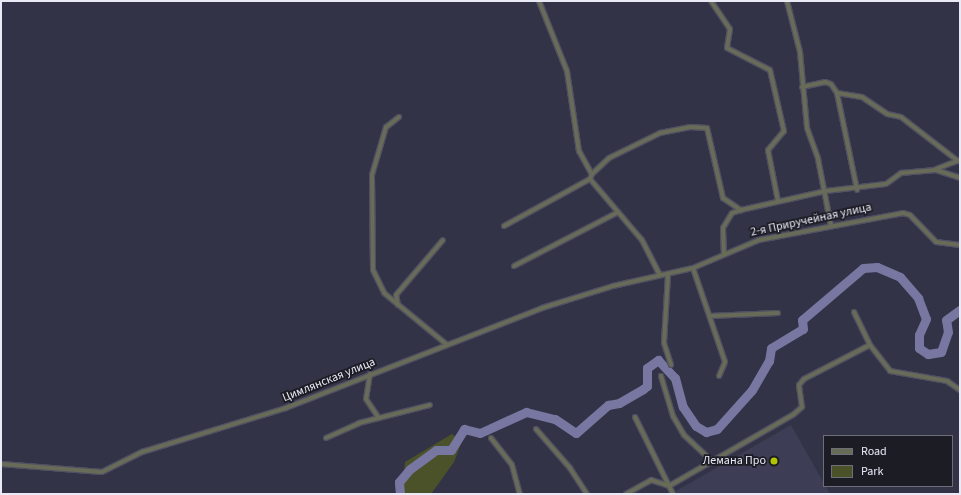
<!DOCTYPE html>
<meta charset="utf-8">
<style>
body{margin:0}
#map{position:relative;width:961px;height:495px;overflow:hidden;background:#333347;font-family:"Source Sans 3",sans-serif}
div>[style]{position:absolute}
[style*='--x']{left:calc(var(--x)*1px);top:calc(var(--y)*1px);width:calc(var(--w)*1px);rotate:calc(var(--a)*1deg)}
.built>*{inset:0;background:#3d3d55}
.green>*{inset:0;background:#4b522a}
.river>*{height:9px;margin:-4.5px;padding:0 4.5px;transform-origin:4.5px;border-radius:4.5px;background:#7777a1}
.roads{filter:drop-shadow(1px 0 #505063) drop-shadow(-1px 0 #505063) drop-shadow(0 1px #505063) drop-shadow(0 -1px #505063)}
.street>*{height:4px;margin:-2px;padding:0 2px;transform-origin:2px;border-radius:2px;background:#676b58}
.dots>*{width:11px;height:11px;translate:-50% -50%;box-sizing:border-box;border:2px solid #1c1c25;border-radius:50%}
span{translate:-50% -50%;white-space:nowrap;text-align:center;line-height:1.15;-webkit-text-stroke:3.5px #1c1c25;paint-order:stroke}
.street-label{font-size:12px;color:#eaeaf7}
.poi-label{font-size:12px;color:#eaeaf7}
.right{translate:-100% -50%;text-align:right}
.frame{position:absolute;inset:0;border:2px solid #eaeaf7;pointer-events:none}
.legend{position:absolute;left:823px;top:435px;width:130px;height:52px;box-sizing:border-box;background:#1c1c25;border:1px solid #6e6e79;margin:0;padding:5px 7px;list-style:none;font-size:12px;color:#eaeaf7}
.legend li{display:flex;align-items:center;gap:8px;height:20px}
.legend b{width:20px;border:1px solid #6e6e79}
</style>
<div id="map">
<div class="built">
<div style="clip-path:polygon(791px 425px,830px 494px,678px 494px,676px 491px)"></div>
</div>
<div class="green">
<div style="clip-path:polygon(452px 434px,462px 441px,454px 462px,431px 494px,396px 494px,395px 480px,404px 474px,405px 462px)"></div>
</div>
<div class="river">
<div style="--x:400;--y:494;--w:12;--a:-95"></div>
<div style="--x:399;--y:482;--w:17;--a:-50"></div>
<div style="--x:410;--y:469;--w:32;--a:-36"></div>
<div style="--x:436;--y:450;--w:15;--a:0"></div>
<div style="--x:451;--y:450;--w:25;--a:-58"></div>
<div style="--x:464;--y:429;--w:16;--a:14"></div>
<div style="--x:480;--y:433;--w:51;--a:-24.5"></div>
<div style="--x:526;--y:412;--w:30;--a:14"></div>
<div style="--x:555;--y:419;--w:25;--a:34"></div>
<div style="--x:576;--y:433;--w:43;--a:-41.2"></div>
<div style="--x:608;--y:405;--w:11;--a:-10"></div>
<div style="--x:619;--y:403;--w:28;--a:-30"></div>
<div style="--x:643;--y:389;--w:5;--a:-37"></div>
<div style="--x:647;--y:386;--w:18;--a:-90"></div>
<div style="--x:647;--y:368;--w:14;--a:-36"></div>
<div style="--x:658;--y:360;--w:25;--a:47"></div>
<div style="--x:675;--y:378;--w:30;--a:75"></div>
<div style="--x:683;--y:407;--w:23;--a:56"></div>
<div style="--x:696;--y:426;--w:12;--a:31"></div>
<div style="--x:706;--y:432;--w:11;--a:-15"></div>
<div style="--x:717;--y:429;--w:52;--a:-48.1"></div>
<div style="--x:752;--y:390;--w:34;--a:-60"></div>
<div style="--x:769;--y:361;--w:13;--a:-81"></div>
<div style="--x:771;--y:348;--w:37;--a:-31"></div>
<div style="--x:803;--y:329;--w:9;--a:-96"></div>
<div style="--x:802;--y:320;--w:80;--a:-40.4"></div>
<div style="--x:863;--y:268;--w:14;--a:-4"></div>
<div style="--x:877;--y:267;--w:25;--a:23"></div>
<div style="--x:900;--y:277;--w:28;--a:49"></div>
<div style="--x:918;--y:298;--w:22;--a:69"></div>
<div style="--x:926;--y:319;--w:17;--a:114"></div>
<div style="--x:919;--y:335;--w:13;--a:90"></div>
<div style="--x:919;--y:348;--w:11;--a:34"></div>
<div style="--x:928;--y:354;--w:13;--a:-9"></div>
<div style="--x:941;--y:352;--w:21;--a:-71"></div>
<div style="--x:948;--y:332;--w:12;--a:-99"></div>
<div style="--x:946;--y:320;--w:17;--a:-36"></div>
</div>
<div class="roads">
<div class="street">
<div style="--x:539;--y:1;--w:75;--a:68.2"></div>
<div style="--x:567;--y:71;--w:81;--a:81.5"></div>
<div style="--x:579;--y:151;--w:26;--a:61"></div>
<div style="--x:592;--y:174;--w:5;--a:112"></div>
<div style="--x:590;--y:179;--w:80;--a:49.6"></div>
<div style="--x:642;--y:240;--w:39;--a:63"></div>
<div style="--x:711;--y:1;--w:34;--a:56"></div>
<div style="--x:730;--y:29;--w:19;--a:99"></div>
<div style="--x:727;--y:48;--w:48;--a:27.1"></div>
<div style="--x:770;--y:70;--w:63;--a:77.1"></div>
<div style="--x:784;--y:131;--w:25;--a:130"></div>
<div style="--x:768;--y:150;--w:52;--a:78.9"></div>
<div style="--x:787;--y:1;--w:53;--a:75.7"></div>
<div style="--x:800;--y:52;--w:76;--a:84.7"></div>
<div style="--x:807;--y:128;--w:33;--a:70"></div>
<div style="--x:818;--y:159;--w:68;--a:79"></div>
<div style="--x:802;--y:87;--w:24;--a:-12"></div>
<div style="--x:825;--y:82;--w:6;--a:18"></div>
<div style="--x:831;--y:84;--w:11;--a:56"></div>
<div style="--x:837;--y:93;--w:25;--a:9"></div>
<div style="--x:862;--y:97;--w:30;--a:34"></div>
<div style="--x:887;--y:114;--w:14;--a:12"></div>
<div style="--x:901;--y:117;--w:72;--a:37.7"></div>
<div style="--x:837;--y:93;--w:99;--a:78.3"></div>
<div style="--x:399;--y:117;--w:16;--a:142"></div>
<div style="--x:386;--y:127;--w:50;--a:106.3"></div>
<div style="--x:372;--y:175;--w:95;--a:89.4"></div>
<div style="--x:373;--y:270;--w:25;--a:64"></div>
<div style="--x:384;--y:293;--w:80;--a:39.4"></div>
<div style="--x:936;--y:169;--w:25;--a:-21"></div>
<div style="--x:592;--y:174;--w:23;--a:-43"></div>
<div style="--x:609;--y:158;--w:57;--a:-26.1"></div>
<div style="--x:660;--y:133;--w:31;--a:-11"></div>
<div style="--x:690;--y:127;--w:17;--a:3"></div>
<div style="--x:707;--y:128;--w:72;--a:77.1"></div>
<div style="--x:723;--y:198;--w:22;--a:34"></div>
<div style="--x:741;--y:210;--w:9;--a:162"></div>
<div style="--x:732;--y:213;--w:17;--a:121"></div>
<div style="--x:723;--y:228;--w:26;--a:88"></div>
<div style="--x:741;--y:210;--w:87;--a:-12.6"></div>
<div style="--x:826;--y:191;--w:60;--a:-6.7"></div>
<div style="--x:886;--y:184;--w:19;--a:-36"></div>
<div style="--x:901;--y:173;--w:35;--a:-5"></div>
<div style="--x:936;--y:170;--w:25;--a:18"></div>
<div style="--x:504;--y:226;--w:98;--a:-28.7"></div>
<div style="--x:514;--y:266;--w:117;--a:-27.4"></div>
<div style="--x:693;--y:268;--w:99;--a:71.2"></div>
<div style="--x:725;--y:362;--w:15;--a:113"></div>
<div style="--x:668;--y:275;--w:68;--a:93.4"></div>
<div style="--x:664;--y:343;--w:23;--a:72"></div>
<div style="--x:398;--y:305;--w:10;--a:-101"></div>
<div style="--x:396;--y:295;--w:72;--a:-49.5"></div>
<div style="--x:854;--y:312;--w:37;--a:64"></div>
<div style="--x:710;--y:316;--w:68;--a:-2.5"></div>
<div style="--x:370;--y:374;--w:25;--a:99"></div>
<div style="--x:366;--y:399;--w:23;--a:56"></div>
<div style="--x:661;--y:376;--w:42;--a:73.3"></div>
<div style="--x:673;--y:416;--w:22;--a:60"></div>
<div style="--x:684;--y:435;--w:38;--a:43"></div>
<div style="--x:635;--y:417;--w:86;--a:63.7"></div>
<div style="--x:536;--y:429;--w:52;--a:48.9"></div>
<div style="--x:570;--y:468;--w:31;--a:57"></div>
<div style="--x:326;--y:438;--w:36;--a:-24"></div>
<div style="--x:359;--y:423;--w:73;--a:-14.2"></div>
<div style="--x:491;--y:438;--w:34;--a:52"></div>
<div style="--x:512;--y:465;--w:30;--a:75"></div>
<div style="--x:1;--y:464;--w:101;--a:4.5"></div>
<div style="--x:102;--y:472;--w:45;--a:-26.6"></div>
<div style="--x:142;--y:452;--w:151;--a:-17"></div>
<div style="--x:286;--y:408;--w:275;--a:-21.3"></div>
<div style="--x:542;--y:308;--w:74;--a:-17.2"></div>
<div style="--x:613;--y:286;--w:82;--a:-12.7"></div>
<div style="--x:693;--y:268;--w:72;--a:-23"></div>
<div style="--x:759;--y:240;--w:147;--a:-10.6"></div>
<div style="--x:903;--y:213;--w:7;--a:16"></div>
<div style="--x:910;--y:215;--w:37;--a:46"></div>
<div style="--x:936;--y:242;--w:24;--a:7"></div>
<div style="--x:626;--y:494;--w:29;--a:-29"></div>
<div style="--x:651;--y:480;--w:19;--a:18"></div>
<div style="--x:669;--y:486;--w:144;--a:-29.9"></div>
<div style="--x:794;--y:414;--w:11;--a:-41"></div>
<div style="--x:802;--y:407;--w:22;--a:-98"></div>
<div style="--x:799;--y:385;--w:8;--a:-50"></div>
<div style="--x:804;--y:379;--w:70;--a:-27.3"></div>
<div style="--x:866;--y:347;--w:4;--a:-27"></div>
<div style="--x:870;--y:345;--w:33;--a:52"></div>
<div style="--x:890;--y:371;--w:58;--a:10"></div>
<div style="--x:947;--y:381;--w:16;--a:35"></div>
</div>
</div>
<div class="dots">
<div style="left:774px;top:461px;background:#b1c500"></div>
</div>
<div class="street-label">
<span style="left:811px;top:220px;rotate:-12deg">2-я Приручейная улица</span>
<span style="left:329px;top:380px;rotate:-22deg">Цимлянская улица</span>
</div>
<div class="poi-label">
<span class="right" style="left:766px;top:461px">Лемана Про</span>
</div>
<div class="frame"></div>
<ul class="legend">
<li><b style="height:5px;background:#676b58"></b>Road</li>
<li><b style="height:11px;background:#4b522a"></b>Park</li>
</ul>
</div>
